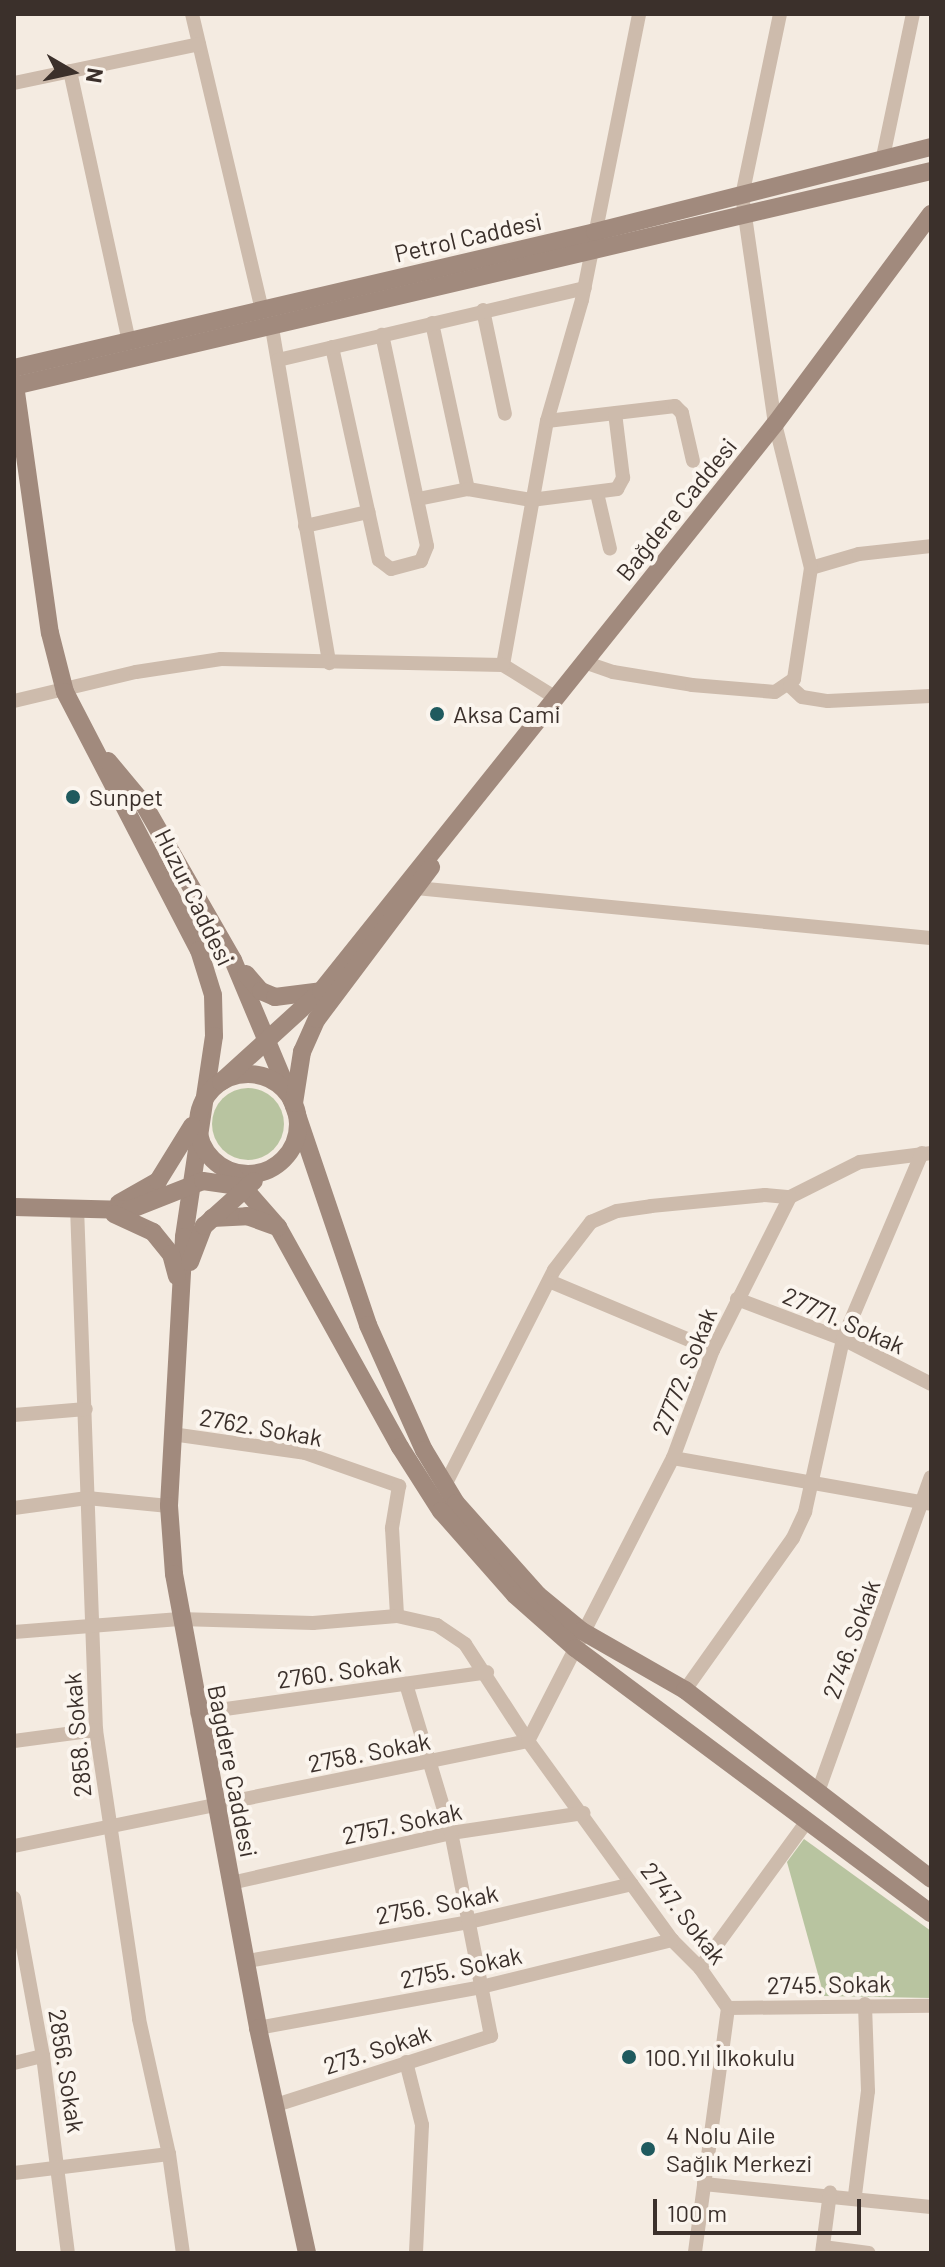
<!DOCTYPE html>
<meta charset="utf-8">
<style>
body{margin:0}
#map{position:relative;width:945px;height:2267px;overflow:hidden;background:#f4ebe1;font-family:Barlow,sans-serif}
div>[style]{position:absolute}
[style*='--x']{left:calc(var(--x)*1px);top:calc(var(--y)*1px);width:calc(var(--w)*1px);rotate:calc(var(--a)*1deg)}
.green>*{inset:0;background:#b8c4a0}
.round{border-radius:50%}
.street>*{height:14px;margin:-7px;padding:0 7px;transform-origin:7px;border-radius:7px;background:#cdbbac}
.secondary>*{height:18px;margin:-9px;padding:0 9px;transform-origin:9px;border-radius:9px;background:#a18a7d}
.secondary>.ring{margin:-9px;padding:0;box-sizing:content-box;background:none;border:18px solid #a18a7d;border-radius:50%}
.dots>*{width:22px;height:22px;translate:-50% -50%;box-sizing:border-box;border:4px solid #fbf5ee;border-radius:50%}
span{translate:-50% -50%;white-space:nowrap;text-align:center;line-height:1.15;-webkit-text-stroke:8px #fbf5ee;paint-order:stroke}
.street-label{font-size:24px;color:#3b302b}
.poi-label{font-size:24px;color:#3b302b}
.left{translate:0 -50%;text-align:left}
.frame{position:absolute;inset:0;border:16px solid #3b302b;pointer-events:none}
.north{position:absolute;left:32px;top:32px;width:80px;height:80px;-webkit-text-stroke:6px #fbf5ee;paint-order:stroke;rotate:99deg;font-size:22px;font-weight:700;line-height:32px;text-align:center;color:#3b302b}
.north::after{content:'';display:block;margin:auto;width:28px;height:36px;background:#3b302b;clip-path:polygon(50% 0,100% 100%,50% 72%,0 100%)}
.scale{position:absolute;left:653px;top:2199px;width:208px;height:36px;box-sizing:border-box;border:4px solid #3b302b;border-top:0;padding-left:10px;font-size:24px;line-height:28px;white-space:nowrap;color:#3b302b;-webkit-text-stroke:6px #fbf5ee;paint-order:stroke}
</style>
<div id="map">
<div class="green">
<div class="round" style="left:212px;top:1088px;width:72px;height:72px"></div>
<div style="clip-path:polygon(804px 1839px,931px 1931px,931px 1998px,824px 1996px,787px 1862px)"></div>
</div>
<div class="street">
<div style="--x:192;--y:14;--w:304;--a:76.7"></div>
<div style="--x:70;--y:71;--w:277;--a:77.7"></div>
<div style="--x:14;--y:83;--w:189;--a:-11.9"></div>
<div style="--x:883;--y:157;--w:146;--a:-78.2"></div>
<div style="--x:483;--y:310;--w:106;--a:78.1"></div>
<div style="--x:432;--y:323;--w:170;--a:77.8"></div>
<div style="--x:272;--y:328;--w:340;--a:80.3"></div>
<div style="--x:332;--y:347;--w:218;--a:77.6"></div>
<div style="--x:379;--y:560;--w:15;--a:37"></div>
<div style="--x:391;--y:569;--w:31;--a:-15"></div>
<div style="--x:421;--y:561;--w:16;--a:-68"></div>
<div style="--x:427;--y:546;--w:216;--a:-102"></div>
<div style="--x:278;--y:360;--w:315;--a:-13.2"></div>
<div style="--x:547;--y:421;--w:129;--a:-6.7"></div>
<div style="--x:675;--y:406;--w:10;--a:45"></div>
<div style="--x:682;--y:413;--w:49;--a:77.1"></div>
<div style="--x:597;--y:493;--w:57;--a:76.9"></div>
<div style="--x:418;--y:499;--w:51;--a:-11.3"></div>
<div style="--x:468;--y:489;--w:64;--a:9.9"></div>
<div style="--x:531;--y:500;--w:87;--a:-7.3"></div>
<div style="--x:617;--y:489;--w:13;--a:-61"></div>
<div style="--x:623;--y:478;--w:65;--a:-97"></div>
<div style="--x:305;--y:526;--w:65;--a:-12.5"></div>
<div style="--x:811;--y:568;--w:50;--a:-16.3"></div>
<div style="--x:859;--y:554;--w:72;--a:-6.3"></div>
<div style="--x:584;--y:662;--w:31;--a:19"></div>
<div style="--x:613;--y:672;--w:80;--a:9.3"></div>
<div style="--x:692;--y:685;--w:83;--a:4.8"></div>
<div style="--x:775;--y:692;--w:23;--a:-34"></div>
<div style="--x:794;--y:679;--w:112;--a:-81.3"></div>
<div style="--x:811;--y:568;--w:148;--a:-104"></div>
<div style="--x:775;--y:424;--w:230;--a:-98.2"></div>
<div style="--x:742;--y:196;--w:186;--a:-78.2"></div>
<div style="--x:790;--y:686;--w:16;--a:43"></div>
<div style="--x:802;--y:697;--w:26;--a:9"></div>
<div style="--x:828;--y:701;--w:103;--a:-2.8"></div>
<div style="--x:556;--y:698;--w:62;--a:-148.1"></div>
<div style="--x:503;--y:665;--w:248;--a:-79.8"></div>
<div style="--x:547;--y:421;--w:126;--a:-73.9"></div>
<div style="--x:582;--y:300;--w:292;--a:-78.7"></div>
<div style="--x:14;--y:701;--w:125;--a:-13.4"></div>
<div style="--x:136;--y:672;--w:86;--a:-8.7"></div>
<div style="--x:221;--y:659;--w:282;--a:1.2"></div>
<div style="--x:406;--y:887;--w:527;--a:5.55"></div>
<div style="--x:77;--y:1207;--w:523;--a:87.92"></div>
<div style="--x:96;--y:1730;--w:292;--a:81.5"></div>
<div style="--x:139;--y:2019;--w:138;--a:77.5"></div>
<div style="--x:169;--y:2154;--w:100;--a:82"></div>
<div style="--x:549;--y:1281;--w:178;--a:22.8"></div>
<div style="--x:737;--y:1299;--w:113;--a:20.7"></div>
<div style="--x:843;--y:1339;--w:99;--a:27.1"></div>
<div style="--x:14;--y:1415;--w:72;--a:-4.8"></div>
<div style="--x:172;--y:1434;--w:134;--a:8.1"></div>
<div style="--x:305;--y:1453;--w:100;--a:19.3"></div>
<div style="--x:399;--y:1486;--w:43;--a:99.5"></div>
<div style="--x:392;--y:1528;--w:88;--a:86.7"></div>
<div style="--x:673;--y:1458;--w:262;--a:10.1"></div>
<div style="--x:445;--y:1485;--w:241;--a:-63.1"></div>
<div style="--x:554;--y:1270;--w:61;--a:-52.4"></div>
<div style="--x:591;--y:1222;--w:28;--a:-23"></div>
<div style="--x:617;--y:1211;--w:34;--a:-8"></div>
<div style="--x:651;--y:1206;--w:115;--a:-5.5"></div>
<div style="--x:765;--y:1195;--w:25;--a:5"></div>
<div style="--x:790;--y:1197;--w:78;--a:-26.6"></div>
<div style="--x:860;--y:1162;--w:72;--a:-7.2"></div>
<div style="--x:14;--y:1508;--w:74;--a:-7.8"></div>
<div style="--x:87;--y:1498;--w:82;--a:5.6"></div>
<div style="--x:14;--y:1632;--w:166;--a:-4.5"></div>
<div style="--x:179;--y:1619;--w:134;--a:1.7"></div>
<div style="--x:313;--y:1623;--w:84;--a:-4.8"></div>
<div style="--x:397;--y:1616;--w:41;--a:12.7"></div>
<div style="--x:437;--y:1625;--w:34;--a:34"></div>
<div style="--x:465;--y:1644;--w:116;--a:57"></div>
<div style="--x:528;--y:1741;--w:246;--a:54.1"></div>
<div style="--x:672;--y:1940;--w:40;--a:45"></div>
<div style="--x:700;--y:1968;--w:49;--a:55"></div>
<div style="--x:728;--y:2008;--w:247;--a:97.7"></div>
<div style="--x:685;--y:1690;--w:186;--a:-54.6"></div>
<div style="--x:793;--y:1538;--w:29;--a:-65"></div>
<div style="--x:805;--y:1512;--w:177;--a:-77.6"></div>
<div style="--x:843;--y:1339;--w:202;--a:-67"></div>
<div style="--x:197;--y:1713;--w:293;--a:-8"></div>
<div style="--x:14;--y:1741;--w:83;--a:-7.6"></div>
<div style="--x:819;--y:1789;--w:331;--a:-70.3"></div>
<div style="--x:14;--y:1846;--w:525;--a:-11.55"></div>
<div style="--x:528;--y:1741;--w:318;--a:-62.9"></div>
<div style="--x:673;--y:1458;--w:115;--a:-69.7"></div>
<div style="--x:713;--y:1350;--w:171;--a:-63.3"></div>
<div style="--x:231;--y:1883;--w:226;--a:-12.8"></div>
<div style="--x:451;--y:1833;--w:134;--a:-8.6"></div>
<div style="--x:14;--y:1898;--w:161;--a:79.6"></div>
<div style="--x:43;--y:2056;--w:199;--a:82.8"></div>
<div style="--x:248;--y:1961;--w:224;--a:-10"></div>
<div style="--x:469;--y:1922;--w:167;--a:-13.1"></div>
<div style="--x:700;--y:1968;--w:182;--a:-53.9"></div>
<div style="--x:728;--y:2008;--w:203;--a:-0.6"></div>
<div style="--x:258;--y:2028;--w:227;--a:-10.4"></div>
<div style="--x:481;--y:1987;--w:197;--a:-13.8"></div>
<div style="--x:406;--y:2062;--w:65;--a:75.7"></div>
<div style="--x:422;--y:2125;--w:128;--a:92.7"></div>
<div style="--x:14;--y:2063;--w:30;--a:-14"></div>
<div style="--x:276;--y:2105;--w:226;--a:-17.8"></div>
<div style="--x:491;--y:2036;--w:207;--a:-101.1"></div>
<div style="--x:451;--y:1833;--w:156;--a:-106.8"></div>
<div style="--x:14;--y:2173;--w:156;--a:-7"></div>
<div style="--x:704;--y:2184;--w:228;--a:5.8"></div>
<div style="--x:855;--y:2195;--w:105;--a:-82.9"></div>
<div style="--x:868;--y:2091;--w:87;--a:-92"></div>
<div style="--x:823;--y:2247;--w:46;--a:7.4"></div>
<div style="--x:822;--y:2253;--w:61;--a:-82.4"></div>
</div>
<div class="secondary">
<div style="--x:14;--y:368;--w:597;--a:-13.17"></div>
<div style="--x:595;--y:232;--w:347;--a:-14.2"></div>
<div style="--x:15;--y:385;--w:250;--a:82"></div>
<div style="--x:50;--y:633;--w:61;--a:75.7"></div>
<div style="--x:65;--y:692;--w:291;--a:62.6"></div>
<div style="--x:199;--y:950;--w:47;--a:72.7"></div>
<div style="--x:213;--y:995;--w:41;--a:88.6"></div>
<div style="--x:214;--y:1036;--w:203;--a:98.5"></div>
<div style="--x:184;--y:1237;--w:269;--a:93.2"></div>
<div style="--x:169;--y:1506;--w:68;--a:85.8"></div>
<div style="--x:174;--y:1574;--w:462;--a:79.5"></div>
<div style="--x:258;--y:2028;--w:230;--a:77.7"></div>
<div style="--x:14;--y:386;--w:942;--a:-13.2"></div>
<div style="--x:108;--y:761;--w:55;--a:50.2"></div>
<div style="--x:143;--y:803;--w:181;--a:60.2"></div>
<div style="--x:233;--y:960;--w:158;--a:67.3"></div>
<div style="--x:294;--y:1106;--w:231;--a:71.3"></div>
<div style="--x:368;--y:1325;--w:137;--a:65.9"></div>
<div style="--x:424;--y:1450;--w:62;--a:58.9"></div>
<div style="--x:456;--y:1503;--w:123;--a:48.3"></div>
<div style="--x:538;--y:1595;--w:57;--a:39.3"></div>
<div style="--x:582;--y:1631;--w:119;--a:29.8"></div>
<div style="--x:685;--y:1690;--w:310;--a:37.5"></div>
<div style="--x:246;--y:974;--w:23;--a:49"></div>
<div style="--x:261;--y:991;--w:15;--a:23"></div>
<div style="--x:275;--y:997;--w:46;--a:-7.4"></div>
<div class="ring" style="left:198px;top:1074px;width:82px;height:82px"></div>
<div style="--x:221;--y:1082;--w:135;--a:-42.3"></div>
<div style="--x:321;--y:991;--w:726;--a:-51.32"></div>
<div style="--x:775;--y:424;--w:262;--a:-53.4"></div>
<div style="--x:294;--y:1103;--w:52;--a:-81.1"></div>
<div style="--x:302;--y:1052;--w:36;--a:-66"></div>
<div style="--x:317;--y:1019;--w:190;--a:-53.1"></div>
<div style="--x:228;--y:1170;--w:76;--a:48.7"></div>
<div style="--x:278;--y:1227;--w:252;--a:61"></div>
<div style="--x:400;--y:1447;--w:76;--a:57.4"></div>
<div style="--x:441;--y:1511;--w:112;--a:48.6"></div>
<div style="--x:515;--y:1595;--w:80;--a:41.5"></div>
<div style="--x:575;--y:1648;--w:444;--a:36.7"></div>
<div style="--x:119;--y:1203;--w:45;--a:-29.4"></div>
<div style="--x:158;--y:1181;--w:65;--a:-58.3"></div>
<div style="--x:14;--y:1207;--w:115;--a:1.5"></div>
<div style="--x:129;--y:1210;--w:79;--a:-21.4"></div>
<div style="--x:203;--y:1181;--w:41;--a:8.3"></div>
<div style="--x:114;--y:1214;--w:43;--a:24.8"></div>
<div style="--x:153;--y:1232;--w:28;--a:51"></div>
<div style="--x:171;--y:1254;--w:23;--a:75"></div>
<div style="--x:212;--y:1218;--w:35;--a:-3"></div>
<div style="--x:247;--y:1216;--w:33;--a:20"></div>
<div style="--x:190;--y:1262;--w:39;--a:-69"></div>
<div style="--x:204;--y:1226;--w:67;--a:-42"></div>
</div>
<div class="dots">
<div style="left:437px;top:714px;background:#1f5a5e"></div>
<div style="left:73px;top:797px;background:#1f5a5e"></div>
<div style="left:629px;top:2057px;background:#1f5a5e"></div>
<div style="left:648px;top:2149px;background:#1f5a5e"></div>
</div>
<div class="street-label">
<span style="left:468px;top:237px;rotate:-13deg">Petrol Caddesi</span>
<span style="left:676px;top:509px;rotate:-51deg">Bağdere Caddesi</span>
<span style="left:195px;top:897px;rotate:64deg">Huzur Caddesi</span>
<span style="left:844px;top:1320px;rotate:24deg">27771. Sokak</span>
<span style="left:684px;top:1371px;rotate:-68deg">27772. Sokak</span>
<span style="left:261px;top:1427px;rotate:10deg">2762. Sokak</span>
<span style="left:851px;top:1639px;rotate:-70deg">2746. Sokak</span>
<span style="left:339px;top:1671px;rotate:-8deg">2760. Sokak</span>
<span style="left:77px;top:1735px;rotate:-95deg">2858. Sokak</span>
<span style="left:369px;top:1752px;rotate:-11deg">2758. Sokak</span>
<span style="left:233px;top:1771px;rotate:79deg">Bagdere Caddesi</span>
<span style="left:402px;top:1823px;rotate:-12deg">2757. Sokak</span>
<span style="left:437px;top:1904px;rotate:-11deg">2756. Sokak</span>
<span style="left:684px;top:1913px;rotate:52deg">2747. Sokak</span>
<span style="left:461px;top:1967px;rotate:-12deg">2755. Sokak</span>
<span style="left:829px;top:1984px;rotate:-1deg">2745. Sokak</span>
<span style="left:377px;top:2049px;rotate:-18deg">273. Sokak</span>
<span style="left:67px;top:2071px;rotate:81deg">2856. Sokak</span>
</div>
<div class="poi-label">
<span class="left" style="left:453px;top:714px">Aksa Cami</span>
<span class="left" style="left:89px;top:797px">Sunpet</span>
<span class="left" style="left:645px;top:2057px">100.Yıl İlkokulu</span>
<span class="left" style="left:666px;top:2149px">4 Nolu Aile<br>Sağlık Merkezi</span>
</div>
<div class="frame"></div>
<div class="north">N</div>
<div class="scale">100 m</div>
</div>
